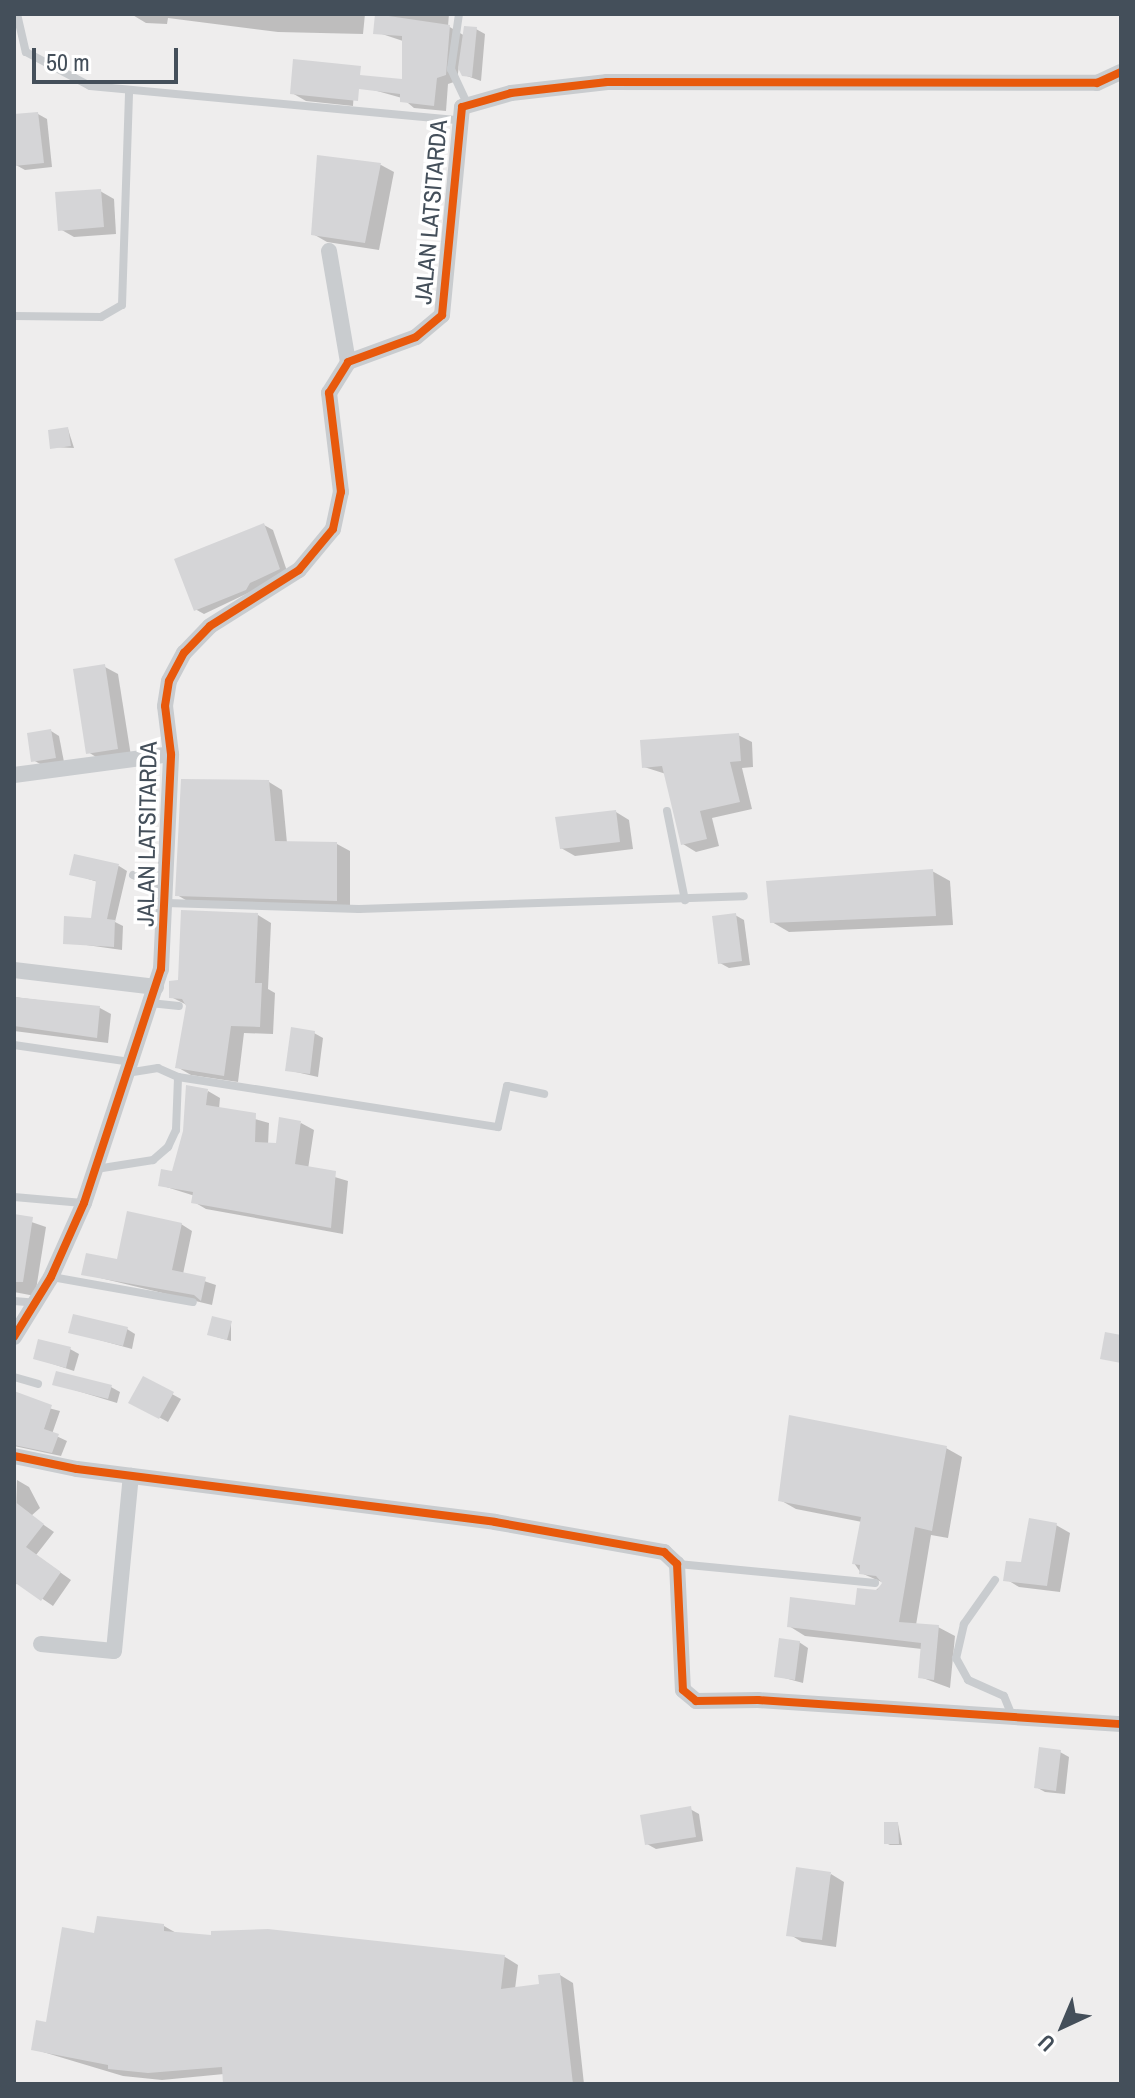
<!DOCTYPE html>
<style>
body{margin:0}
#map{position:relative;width:1135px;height:2098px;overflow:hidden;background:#eeeded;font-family:"Archivo Narrow",sans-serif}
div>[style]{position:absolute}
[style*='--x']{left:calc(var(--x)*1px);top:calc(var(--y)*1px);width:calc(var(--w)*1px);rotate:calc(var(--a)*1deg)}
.shadow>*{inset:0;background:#0003}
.building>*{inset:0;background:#d5d5d7}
.lane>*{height:8px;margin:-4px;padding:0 4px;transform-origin:4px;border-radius:4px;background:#c9cccf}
.street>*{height:16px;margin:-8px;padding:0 8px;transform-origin:8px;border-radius:8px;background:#c9cccf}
.cycleway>*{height:8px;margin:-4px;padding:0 4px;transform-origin:4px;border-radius:4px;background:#e8590c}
span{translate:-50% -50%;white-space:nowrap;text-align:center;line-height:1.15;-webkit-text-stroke:7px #fff;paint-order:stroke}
.street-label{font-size:24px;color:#444f5a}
.frame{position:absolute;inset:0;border:16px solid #444f5a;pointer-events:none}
.north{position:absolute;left:1023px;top:1986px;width:80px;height:80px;-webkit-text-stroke:6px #fff;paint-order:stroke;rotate:224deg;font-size:22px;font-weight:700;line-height:32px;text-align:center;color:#444f5a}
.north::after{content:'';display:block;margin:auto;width:28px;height:36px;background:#444f5a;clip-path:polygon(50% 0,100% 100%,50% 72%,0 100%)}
.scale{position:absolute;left:32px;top:48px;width:146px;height:36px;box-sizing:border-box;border:4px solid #444f5a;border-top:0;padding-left:10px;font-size:24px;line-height:28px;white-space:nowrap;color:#444f5a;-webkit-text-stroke:6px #fff;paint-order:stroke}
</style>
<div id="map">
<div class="shadow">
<div style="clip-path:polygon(131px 14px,365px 14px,363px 34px,278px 32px,168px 18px,167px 24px,146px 23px)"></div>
<div style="clip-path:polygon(377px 14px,449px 14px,448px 26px,465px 36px,476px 29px,485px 34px,481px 81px,464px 75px,459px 65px,457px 81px,448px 84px,446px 111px,414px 108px,402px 98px,370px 89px,404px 81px,403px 41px,376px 32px)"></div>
<div style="clip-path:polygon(355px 74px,353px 106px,306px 101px,292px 93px)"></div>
<div style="clip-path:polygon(38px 114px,47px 119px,52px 167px,25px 170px,16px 165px,14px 116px)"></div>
<div style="clip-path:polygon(319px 158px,381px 165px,394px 172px,379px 250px,327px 242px,313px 234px)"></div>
<div style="clip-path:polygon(100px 191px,114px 199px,116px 234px,74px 237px,60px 229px)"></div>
<div style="clip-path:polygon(68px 429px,74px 448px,52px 447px)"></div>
<div style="clip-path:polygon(264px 525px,273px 530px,288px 574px,204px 614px,195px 609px)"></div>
<div style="clip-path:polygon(105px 667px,118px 674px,131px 756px,101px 760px,88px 752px)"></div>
<div style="clip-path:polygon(51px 731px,59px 736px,64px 762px,42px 765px,33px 760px)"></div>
<div style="clip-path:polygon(738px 735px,752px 742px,753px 767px,742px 768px,752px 809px,712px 818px,719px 846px,696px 852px,683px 844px,666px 774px,644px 767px)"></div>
<div style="clip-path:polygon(269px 782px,282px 790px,287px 843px,337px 844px,350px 851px,350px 908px,191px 903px,177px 895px)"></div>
<div style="clip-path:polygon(616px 812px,629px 820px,633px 849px,575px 856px,561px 848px)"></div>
<div style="clip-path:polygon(119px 866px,127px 871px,115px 922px,123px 926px,122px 950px,65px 942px,92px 920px,98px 882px,72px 874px)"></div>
<div style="clip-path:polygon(932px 871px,950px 881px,953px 925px,789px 932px,772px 922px)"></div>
<div style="clip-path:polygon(258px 915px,271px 923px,268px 989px,275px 993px,273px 1034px,244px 1033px,238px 1082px,191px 1075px,177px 1067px,187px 1005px,171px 997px,180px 981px)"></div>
<div style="clip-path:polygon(735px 915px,744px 920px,750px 965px,729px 968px,720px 963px)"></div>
<div style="clip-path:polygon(14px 997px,100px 1008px,111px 1014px,108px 1043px,14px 1031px)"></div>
<div style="clip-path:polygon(314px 1033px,323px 1038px,318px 1077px,287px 1070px)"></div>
<div style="clip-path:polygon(208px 1091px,220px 1098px,219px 1109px,269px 1123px,268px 1145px,278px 1146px,301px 1123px,314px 1130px,308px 1169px,348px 1181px,343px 1234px,206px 1209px,194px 1202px,195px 1196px,160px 1185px,173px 1174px)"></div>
<div style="clip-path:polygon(14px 1216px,46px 1227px,35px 1296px,14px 1292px)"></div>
<div style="clip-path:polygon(181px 1224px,192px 1231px,183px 1274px,216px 1285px,212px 1305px,84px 1274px,118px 1262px)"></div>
<div style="clip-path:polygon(231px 1323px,231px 1341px,213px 1336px)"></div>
<div style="clip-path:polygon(127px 1329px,135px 1334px,132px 1349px,71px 1332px)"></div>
<div style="clip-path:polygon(70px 1349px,79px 1354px,74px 1371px,35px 1358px)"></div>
<div style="clip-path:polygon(143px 1378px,181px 1399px,168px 1422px,131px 1402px)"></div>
<div style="clip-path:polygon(55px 1384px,111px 1387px,120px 1392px,117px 1403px)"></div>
<div style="clip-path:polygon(14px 1399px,60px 1411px,52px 1434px,67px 1441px,61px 1456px,14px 1446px)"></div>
<div style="clip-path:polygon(946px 1448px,962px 1457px,948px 1538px,931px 1535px,916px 1625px,938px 1627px,955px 1636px,950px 1688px,920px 1677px,922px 1649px,805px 1636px,789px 1626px,857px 1607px,884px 1583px,861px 1573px,854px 1563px,862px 1522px,796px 1509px,780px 1500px)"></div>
<div style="clip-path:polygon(17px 1480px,29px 1487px,40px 1508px,31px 1516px,54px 1532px,36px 1555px,71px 1580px,53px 1606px,18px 1582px,14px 1587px)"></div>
<div style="clip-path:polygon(1056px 1525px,1070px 1533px,1060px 1592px,1019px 1587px,1006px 1579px)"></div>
<div style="clip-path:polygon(799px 1642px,808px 1648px,803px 1683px,777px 1676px)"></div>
<div style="clip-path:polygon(1060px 1752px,1069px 1757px,1065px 1794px,1045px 1792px,1036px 1787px)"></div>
<div style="clip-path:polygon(690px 1809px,699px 1814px,703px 1841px,656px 1849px,647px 1844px)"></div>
<div style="clip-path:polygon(898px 1824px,902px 1845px,890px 1845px,886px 1843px)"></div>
<div style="clip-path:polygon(831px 1874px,844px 1882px,836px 1947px,802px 1942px,789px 1934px)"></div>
<div style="clip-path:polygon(164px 1926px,178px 1934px,505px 1957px,518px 1965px,515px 1989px,541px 1986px,560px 1975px,573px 1983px,584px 2084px,225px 2084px,224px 2074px,162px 2080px,123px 2076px,33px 2049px,96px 1935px)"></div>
</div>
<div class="building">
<div style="clip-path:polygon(375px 14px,450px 25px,446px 75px,437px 78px,434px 106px,400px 102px,400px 94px,359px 89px,358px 101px,290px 94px,293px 59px,361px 66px,360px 75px,402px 79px,402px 36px,373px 34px)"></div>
<div style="clip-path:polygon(464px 26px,477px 27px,472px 77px,462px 76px,458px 68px)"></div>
<div style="clip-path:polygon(38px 112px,44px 163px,14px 166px,14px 114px)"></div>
<div style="clip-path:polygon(317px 155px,381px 163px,365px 243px,311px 235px)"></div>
<div style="clip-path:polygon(101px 189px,104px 227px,58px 231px,55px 192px)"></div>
<div style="clip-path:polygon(68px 427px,71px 446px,50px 449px,48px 430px)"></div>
<div style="clip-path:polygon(264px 523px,280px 569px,250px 583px,246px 590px,194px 611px,174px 559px)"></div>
<div style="clip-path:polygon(105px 664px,118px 749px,86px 754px,73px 669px)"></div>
<div style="clip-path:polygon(51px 729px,56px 758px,31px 762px,27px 733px)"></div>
<div style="clip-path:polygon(739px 733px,741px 761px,730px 762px,740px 802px,700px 811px,707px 839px,681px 845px,662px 766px,642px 768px,640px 740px)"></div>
<div style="clip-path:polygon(181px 779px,269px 780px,275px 841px,337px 842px,337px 901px,175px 896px)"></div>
<div style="clip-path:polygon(616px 810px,620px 842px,560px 849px,555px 817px)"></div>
<div style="clip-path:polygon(74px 854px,119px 864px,107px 919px,115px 920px,114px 947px,63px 944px,64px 916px,91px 918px,96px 881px,69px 875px)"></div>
<div style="clip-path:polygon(933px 869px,936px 916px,770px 923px,766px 881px)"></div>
<div style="clip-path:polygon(181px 910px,258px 913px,255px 983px,262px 983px,260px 1027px,231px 1026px,224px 1076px,175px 1068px,186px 1006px,182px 999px,169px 998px,169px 981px,178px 980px)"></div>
<div style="clip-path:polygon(736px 913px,742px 961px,718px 964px,712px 916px)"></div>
<div style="clip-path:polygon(14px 997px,100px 1006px,97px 1038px,14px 1026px)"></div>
<div style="clip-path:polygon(291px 1027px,315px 1031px,310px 1074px,285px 1071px)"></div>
<div style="clip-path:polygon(186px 1085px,208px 1089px,206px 1105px,256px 1113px,255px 1142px,276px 1143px,279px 1117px,301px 1121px,295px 1164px,336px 1171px,331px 1228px,191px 1203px,193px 1192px,158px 1186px,161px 1169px,172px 1171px,183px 1131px)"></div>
<div style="clip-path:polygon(127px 1211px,182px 1223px,172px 1270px,206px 1277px,201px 1301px,194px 1295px,81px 1275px,86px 1253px,117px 1259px)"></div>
<div style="clip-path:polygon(14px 1214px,33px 1217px,23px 1282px,14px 1282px)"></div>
<div style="clip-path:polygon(73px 1314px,128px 1327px,123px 1346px,68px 1333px)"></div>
<div style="clip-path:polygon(212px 1316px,232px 1321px,227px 1340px,207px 1335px)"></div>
<div style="clip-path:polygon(1105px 1332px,1121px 1335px,1121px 1363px,1100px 1359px)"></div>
<div style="clip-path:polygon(38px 1339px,71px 1347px,66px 1368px,33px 1359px)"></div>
<div style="clip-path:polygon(56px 1371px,112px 1385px,108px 1399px,52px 1385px)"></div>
<div style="clip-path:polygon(143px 1376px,174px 1392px,159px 1419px,128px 1403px)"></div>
<div style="clip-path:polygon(14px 1391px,52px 1405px,44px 1429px,59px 1434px,52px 1453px,14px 1445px)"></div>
<div style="clip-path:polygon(789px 1415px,947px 1446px,932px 1531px,915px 1527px,899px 1622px,939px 1625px,934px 1680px,918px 1678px,921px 1643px,787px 1627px,790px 1597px,855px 1605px,857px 1588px,877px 1590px,882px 1583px,876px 1576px,859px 1574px,860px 1565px,852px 1564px,861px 1517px,778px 1501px)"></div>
<div style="clip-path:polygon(14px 1501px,44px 1524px,26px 1547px,61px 1572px,41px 1601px,14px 1582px)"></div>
<div style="clip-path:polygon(1029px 1518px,1057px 1523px,1047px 1586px,1003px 1581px,1006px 1561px,1021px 1562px)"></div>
<div style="clip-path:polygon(779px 1638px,800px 1641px,795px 1680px,774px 1677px)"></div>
<div style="clip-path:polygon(1039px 1747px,1061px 1750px,1056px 1791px,1034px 1788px)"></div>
<div style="clip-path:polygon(691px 1806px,696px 1837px,645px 1845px,640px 1815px)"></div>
<div style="clip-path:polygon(884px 1822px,898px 1822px,899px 1844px,884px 1844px)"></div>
<div style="clip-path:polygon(796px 1867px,831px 1872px,822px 1940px,786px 1936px)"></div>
<div style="clip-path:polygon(97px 1916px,164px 1924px,164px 1931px,211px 1935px,211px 1931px,268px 1929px,505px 1955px,501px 1989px,539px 1984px,538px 1975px,560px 1973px,573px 2084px,223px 2084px,222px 2067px,148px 2073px,108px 2069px,108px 2065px,31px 2050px,36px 2020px,46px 2022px,62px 1927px,94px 1933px)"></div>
</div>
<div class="lane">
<div style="--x:17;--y:14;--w:39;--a:77"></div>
<div style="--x:26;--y:52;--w:72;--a:28"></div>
<div style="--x:90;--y:86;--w:370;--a:5.3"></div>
<div style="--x:459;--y:14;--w:56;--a:98.3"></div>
<div style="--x:451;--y:69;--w:38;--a:65"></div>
<div style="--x:14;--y:316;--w:87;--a:0.7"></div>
<div style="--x:101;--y:317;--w:24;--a:-30"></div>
<div style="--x:122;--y:305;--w:212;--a:-88.1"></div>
<div style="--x:667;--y:811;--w:91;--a:78.6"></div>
<div style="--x:133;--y:875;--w:35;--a:22"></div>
<div style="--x:166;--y:903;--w:193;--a:1.8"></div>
<div style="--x:359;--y:909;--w:385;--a:-1.9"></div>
<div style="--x:150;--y:1003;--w:29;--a:6"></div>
<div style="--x:14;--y:1045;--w:117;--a:8.3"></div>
<div style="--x:178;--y:1077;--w:324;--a:8.9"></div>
<div style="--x:498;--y:1127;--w:42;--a:-77.6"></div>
<div style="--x:507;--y:1086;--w:38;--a:12"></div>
<div style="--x:96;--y:1169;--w:58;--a:-9"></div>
<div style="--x:153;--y:1160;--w:20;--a:-41"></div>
<div style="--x:168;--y:1147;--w:19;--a:-65"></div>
<div style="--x:176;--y:1130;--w:53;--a:-87.8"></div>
<div style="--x:178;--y:1077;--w:22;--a:-156"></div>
<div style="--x:158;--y:1068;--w:30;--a:171"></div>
<div style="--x:14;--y:1197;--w:69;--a:5"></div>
<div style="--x:52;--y:1277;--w:143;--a:10.1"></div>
<div style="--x:14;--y:1301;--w:21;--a:5"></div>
<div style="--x:14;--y:1377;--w:25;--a:16"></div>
<div style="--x:678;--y:1564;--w:198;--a:5.5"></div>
<div style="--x:995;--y:1580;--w:54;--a:125.2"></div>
<div style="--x:964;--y:1624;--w:35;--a:103"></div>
<div style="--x:956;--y:1658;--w:25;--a:61"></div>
<div style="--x:968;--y:1680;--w:39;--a:24"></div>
<div style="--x:1004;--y:1696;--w:24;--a:68"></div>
</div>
<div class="street">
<div style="--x:329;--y:251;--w:113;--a:80.3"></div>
<div style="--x:14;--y:775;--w:158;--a:-7.6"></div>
<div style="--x:14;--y:970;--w:143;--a:6.8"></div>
<div style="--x:14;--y:1337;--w:70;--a:-58.3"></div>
<div style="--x:51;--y:1277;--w:81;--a:-66"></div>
<div style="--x:84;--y:1203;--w:246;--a:-71.8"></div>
<div style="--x:161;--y:969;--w:215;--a:-87.3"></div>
<div style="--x:171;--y:754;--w:48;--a:-97.1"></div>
<div style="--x:165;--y:706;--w:25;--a:-81"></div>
<div style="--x:169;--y:681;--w:32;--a:-62"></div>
<div style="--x:184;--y:653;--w:37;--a:-46"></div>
<div style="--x:210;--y:626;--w:105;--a:-32.2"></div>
<div style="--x:299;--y:570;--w:53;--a:-50.3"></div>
<div style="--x:333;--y:529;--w:38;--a:-78"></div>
<div style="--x:341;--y:492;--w:100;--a:-96.9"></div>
<div style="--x:329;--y:393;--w:36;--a:-58"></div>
<div style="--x:348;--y:362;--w:72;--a:-20.2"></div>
<div style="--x:416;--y:337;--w:34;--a:-40"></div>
<div style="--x:442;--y:315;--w:209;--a:-84.5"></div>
<div style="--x:462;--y:107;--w:51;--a:-15.9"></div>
<div style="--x:511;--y:93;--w:97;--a:-6.5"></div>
<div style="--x:607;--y:82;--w:490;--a:0.1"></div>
<div style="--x:1097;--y:83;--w:26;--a:-25"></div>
<div style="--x:14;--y:1456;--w:64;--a:11.7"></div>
<div style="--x:77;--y:1469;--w:421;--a:7.2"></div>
<div style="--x:495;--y:1522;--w:172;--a:10.1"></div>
<div style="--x:664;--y:1552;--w:18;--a:43"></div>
<div style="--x:677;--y:1564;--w:126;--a:87.3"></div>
<div style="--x:683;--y:1690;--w:17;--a:40"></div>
<div style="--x:696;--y:1701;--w:62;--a:-0.9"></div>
<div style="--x:758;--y:1700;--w:364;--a:3.8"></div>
<div style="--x:41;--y:1644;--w:73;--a:5.5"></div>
<div style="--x:114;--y:1651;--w:176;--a:-84.5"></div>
</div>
<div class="cycleway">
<div style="--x:14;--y:1337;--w:70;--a:-58.3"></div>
<div style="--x:51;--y:1277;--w:81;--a:-66"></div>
<div style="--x:84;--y:1203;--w:246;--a:-71.8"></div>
<div style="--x:161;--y:969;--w:215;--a:-87.3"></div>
<div style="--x:171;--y:754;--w:48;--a:-97.1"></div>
<div style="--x:165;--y:706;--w:25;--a:-81"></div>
<div style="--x:169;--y:681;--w:32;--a:-62"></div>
<div style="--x:184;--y:653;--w:37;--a:-46"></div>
<div style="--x:210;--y:626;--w:105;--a:-32.2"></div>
<div style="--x:299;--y:570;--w:53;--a:-50.3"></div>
<div style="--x:333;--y:529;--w:38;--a:-78"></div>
<div style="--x:341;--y:492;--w:100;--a:-96.9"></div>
<div style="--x:329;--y:393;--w:36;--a:-58"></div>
<div style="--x:348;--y:362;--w:72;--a:-20.2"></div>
<div style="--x:416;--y:337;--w:34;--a:-40"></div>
<div style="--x:442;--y:315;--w:209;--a:-84.5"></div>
<div style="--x:462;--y:107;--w:51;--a:-15.9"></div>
<div style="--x:511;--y:93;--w:97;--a:-6.5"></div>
<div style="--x:607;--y:82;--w:490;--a:0.1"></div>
<div style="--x:1097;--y:83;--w:26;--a:-25"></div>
<div style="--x:14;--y:1456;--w:64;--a:11.7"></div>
<div style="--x:77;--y:1469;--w:421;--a:7.2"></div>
<div style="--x:495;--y:1522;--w:172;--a:10.1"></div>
<div style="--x:664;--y:1552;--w:18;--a:43"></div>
<div style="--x:677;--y:1564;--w:126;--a:87.3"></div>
<div style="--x:683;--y:1690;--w:17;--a:40"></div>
<div style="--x:696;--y:1701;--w:62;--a:-0.9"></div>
<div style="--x:758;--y:1700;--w:364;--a:3.8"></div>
</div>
<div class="street-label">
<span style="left:431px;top:212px;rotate:-85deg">JALAN LATSITARDA</span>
<span style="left:147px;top:834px;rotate:-89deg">JALAN LATSITARDA</span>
</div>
<div class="frame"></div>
<div class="north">U</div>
<div class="scale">50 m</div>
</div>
